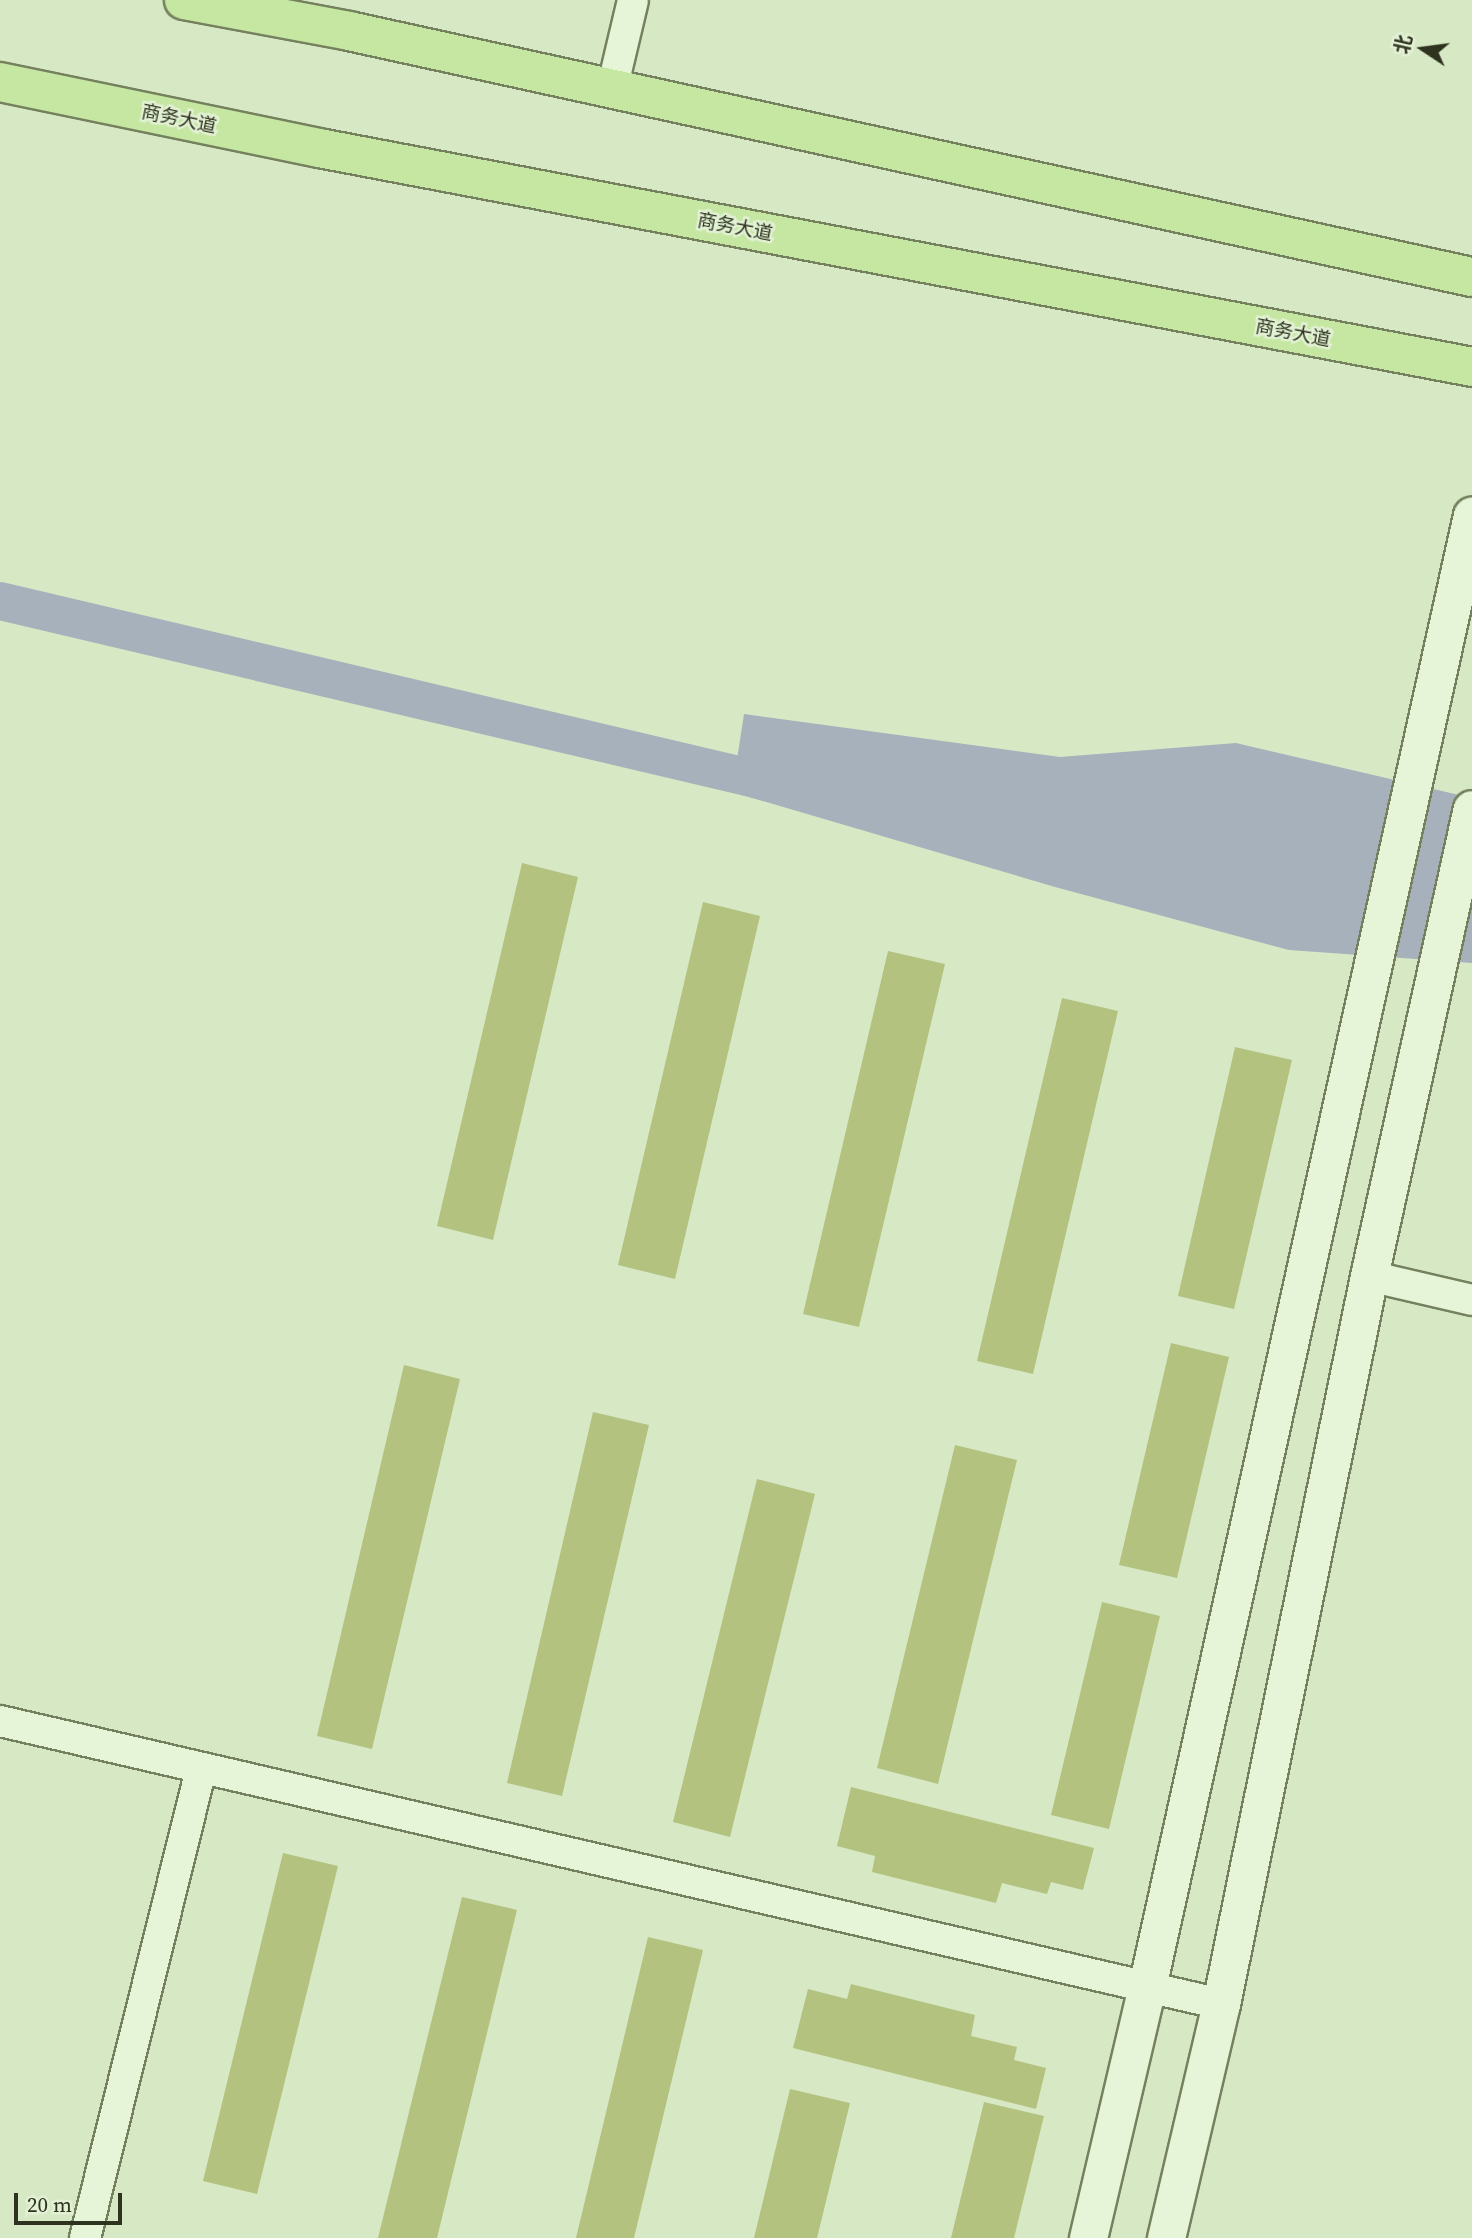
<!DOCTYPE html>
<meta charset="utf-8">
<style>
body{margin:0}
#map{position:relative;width:1472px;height:2238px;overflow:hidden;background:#d7e8c5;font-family:"Source Serif 4","Noto Sans SC",serif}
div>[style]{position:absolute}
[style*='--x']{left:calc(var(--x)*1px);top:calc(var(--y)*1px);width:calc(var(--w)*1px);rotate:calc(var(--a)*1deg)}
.water>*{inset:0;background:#a6b1bc}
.canal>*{height:38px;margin:-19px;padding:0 19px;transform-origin:19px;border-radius:19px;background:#a6b1bc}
.building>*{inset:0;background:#b4c280}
.roads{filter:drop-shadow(2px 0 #75815e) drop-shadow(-2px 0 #75815e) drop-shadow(0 2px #75815e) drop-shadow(0 -2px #75815e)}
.minor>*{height:30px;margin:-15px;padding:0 15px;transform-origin:15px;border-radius:15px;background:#e6f4d7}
.tertiary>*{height:37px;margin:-18.5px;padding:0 18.5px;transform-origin:18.5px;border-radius:18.5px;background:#e6f4d7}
.primary>*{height:38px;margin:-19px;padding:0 19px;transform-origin:19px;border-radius:19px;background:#c5e7a2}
span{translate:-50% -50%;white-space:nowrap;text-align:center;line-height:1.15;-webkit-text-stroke:5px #e2f1d4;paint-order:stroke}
.street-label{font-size:19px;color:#2e331f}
.north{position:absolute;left:1388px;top:14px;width:70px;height:70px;-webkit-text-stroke:5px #e2f1d4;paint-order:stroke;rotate:283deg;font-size:19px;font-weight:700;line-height:28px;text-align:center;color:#2e331f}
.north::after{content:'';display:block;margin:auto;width:24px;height:32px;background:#2e331f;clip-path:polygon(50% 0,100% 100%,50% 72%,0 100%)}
.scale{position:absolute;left:14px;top:2193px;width:108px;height:32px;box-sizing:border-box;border:4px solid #2e331f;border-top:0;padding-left:9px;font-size:21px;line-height:24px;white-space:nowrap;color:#2e331f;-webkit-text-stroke:5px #e2f1d4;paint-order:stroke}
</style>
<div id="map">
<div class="water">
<div style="clip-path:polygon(744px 714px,1060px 757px,1236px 743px,1472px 798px,1472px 963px,1289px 950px,1055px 887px,732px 792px)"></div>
</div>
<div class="canal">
<div style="--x:0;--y:601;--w:807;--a:13.26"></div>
</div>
<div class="building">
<div style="clip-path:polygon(522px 863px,578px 877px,493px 1240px,437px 1226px)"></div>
<div style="clip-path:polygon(703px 902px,760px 916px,675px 1279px,618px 1265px)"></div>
<div style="clip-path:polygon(888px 951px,945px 964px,859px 1327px,803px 1314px)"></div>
<div style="clip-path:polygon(1062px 998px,1118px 1011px,1033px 1374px,977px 1361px)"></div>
<div style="clip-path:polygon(1235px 1047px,1292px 1060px,1234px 1309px,1178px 1296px)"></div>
<div style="clip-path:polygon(1171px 1343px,1229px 1357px,1177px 1578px,1119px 1565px)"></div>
<div style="clip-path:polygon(404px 1365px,460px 1379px,372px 1749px,317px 1736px)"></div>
<div style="clip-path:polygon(593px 1412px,649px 1425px,562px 1796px,507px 1783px)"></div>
<div style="clip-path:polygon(955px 1445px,1017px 1460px,938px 1784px,877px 1768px)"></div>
<div style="clip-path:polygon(757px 1479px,815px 1494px,730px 1837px,673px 1822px)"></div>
<div style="clip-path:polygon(1102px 1602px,1160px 1616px,1109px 1829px,1051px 1815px)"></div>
<div style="clip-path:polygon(851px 1787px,1094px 1848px,1083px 1890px,1051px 1882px,1047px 1894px,1002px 1883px,996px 1903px,872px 1872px,875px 1856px,837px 1846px)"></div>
<div style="clip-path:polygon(283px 1853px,338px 1866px,257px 2194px,203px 2181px)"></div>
<div style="clip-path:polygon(462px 1897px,517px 1910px,437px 2238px,378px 2238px)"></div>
<div style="clip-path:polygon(648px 1937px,703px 1950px,634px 2238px,576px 2238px)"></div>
<div style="clip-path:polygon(851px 1984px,975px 2015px,971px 2036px,1017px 2047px,1014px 2060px,1046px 2068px,1036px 2109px,793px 2048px,808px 1989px,847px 1999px)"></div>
<div style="clip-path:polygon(790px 2089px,850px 2103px,817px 2238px,754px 2238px)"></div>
<div style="clip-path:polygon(984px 2102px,1044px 2116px,1014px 2238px,951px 2238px)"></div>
</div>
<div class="roads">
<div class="minor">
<div style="--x:612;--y:89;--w:91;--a:-76.7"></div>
<div style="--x:1369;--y:1276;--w:106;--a:13.1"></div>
<div style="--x:0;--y:1721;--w:1253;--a:13.05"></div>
<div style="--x:85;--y:2238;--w:484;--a:-76.1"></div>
</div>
<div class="tertiary">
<div style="--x:1088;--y:2238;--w:258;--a:-76.8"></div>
<div style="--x:1147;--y:1987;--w:1507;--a:-77.55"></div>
<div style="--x:1166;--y:2238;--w:240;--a:-76.8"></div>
<div style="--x:1221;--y:2004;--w:743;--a:-78.51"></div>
<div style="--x:1369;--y:1276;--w:478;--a:-77.6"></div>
</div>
<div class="primary">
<div style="--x:184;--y:0;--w:168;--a:10.6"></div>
<div style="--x:349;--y:31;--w:1150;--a:12.36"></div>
<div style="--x:0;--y:82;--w:326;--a:11.7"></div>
<div style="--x:319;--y:148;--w:1174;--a:10.75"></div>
</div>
</div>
<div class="street-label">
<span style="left:179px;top:119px;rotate:12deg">商务大道</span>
<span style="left:735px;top:227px;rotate:11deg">商务大道</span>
<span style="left:1293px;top:333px;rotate:11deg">商务大道</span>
</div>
<div class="north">北</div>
<div class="scale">20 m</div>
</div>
